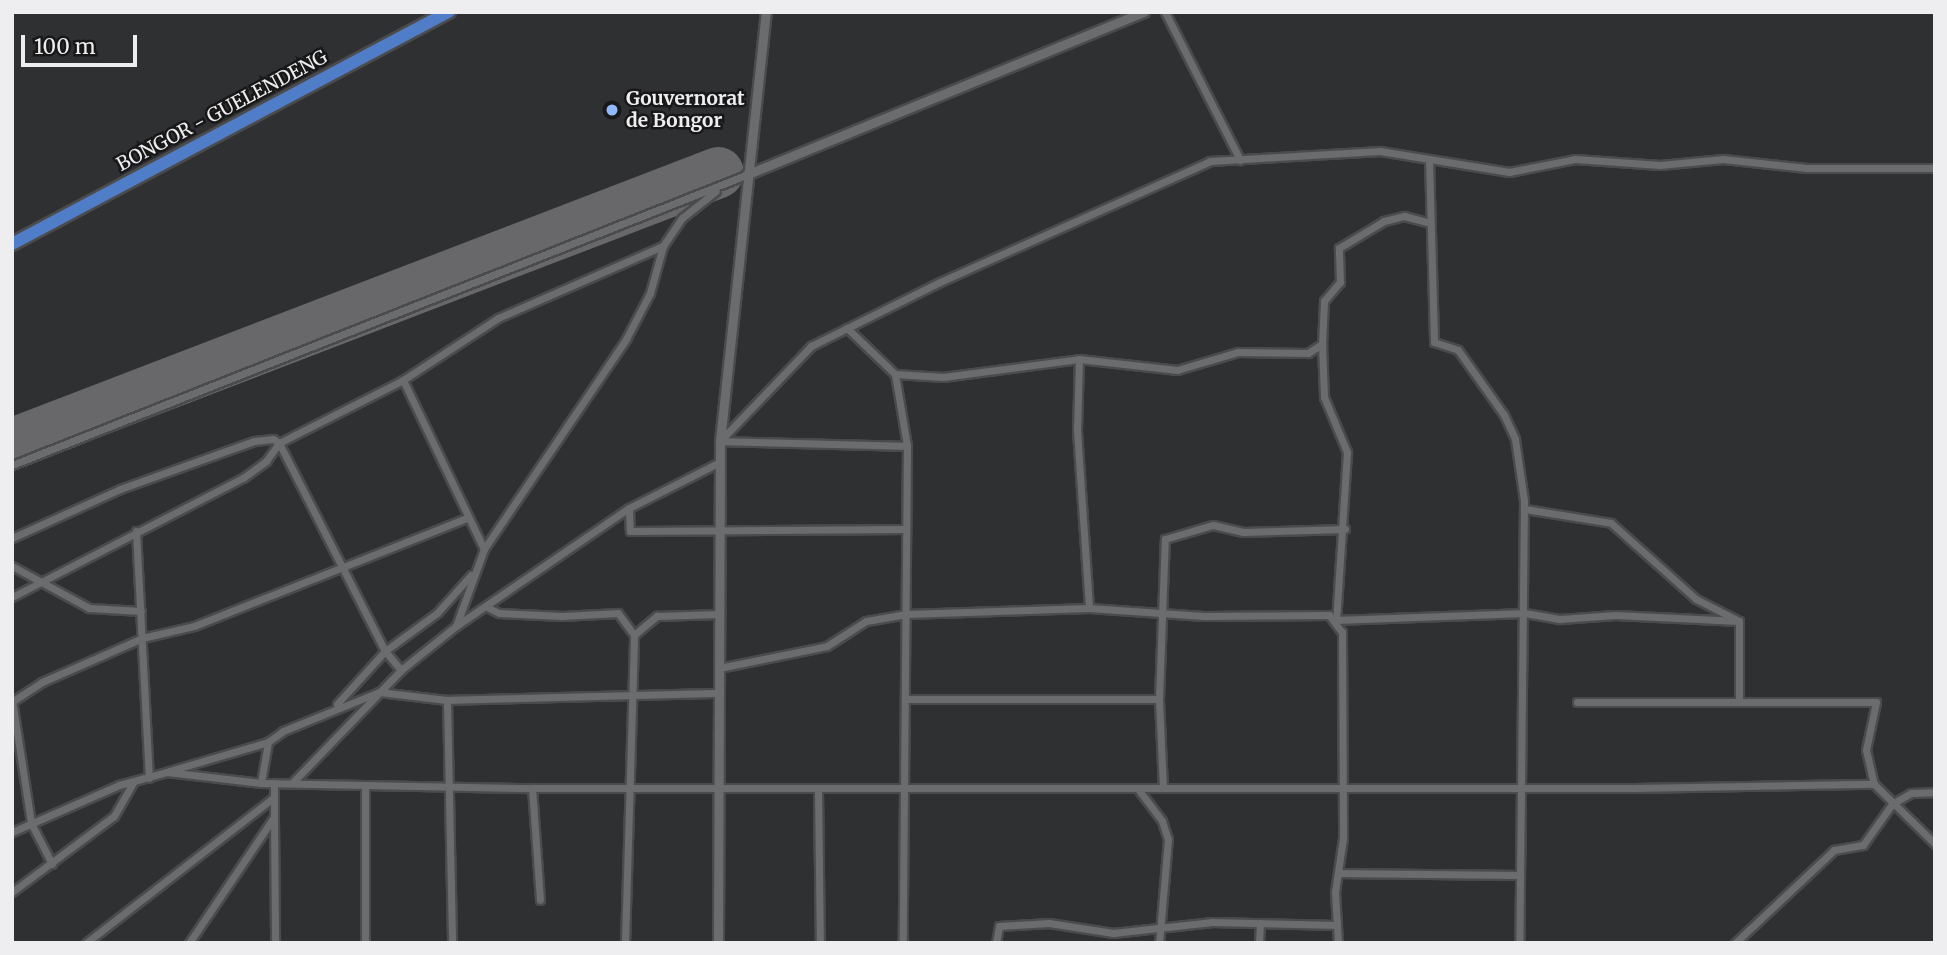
<!DOCTYPE html>
<style>
body{margin:0}
#map{position:relative;width:1947px;height:955px;overflow:hidden;background:#2f3032;font-family:Merriweather,serif}
div>[style]{position:absolute}
[style*='--x']{left:calc(var(--x)*1px);top:calc(var(--y)*1px);width:calc(var(--w)*1px);rotate:calc(var(--a)*1deg)}
.runway>*{height:51px;margin:-25.5px;padding:0 25.5px;transform-origin:25.5px;border-radius:25.5px;background:#68686a}
.roads{filter:drop-shadow(2px 0 #4b4b4d) drop-shadow(-2px 0 #4b4b4d) drop-shadow(0 2px #4b4b4d) drop-shadow(0 -2px #4b4b4d)}
.minor>*{height:7px;margin:-3.5px;padding:0 3.5px;transform-origin:3.5px;border-radius:3.5px;background:#6a6c6e}
.tertiary>*{height:9px;margin:-4.5px;padding:0 4.5px;transform-origin:4.5px;border-radius:4.5px;background:#6a6c6e}
.trunk>*{height:12px;margin:-6px;padding:0 6px;transform-origin:6px;border-radius:6px;background:#507dc8}
.dots>*{width:19px;height:19px;translate:-50% -50%;box-sizing:border-box;border:4px solid #181819;border-radius:50%}
span{translate:-50% -50%;white-space:nowrap;text-align:center;line-height:1.15;-webkit-text-stroke:5px #181819;paint-order:stroke}
.poi-label{font-size:19px;color:#eeeef0;font-weight:700}
.left{translate:0 -50%;text-align:left}
.street-label{font-size:19px;color:#eeeef0}
.frame{position:absolute;inset:0;border:14px solid #eeeef0;pointer-events:none}
.scale{position:absolute;left:21px;top:35px;width:116px;height:32px;box-sizing:border-box;border:4px solid #eeeef0;border-top:0;padding-left:9px;font-size:21px;line-height:24px;white-space:nowrap;color:#eeeef0;-webkit-text-stroke:5px #181819;paint-order:stroke}
</style>
<div id="map">
<div class="runway">
<div style="--x:12;--y:443;--w:756;--a:-21"></div>
</div>
<div class="roads">
<div class="minor">
<div style="--x:1165;--y:12;--w:166;--a:63.1"></div>
<div style="--x:1429;--y:160;--w:182;--a:88.4"></div>
<div style="--x:1434;--y:342;--w:25;--a:18"></div>
<div style="--x:1458;--y:350;--w:80;--a:54.7"></div>
<div style="--x:1504;--y:415;--w:26;--a:65"></div>
<div style="--x:1515;--y:439;--w:63;--a:81.7"></div>
<div style="--x:1524;--y:501;--w:442;--a:90.6"></div>
<div style="--x:847;--y:328;--w:66;--a:43.8"></div>
<div style="--x:895;--y:374;--w:73;--a:80.5"></div>
<div style="--x:907;--y:446;--w:497;--a:90.5"></div>
<div style="--x:1322;--y:344;--w:53;--a:87.8"></div>
<div style="--x:1324;--y:397;--w:60;--a:67.3"></div>
<div style="--x:1347;--y:452;--w:168;--a:93.7"></div>
<div style="--x:1336;--y:620;--w:189;--a:-2.1"></div>
<div style="--x:1525;--y:613;--w:36;--a:10"></div>
<div style="--x:1560;--y:619;--w:55;--a:-4.2"></div>
<div style="--x:1615;--y:615;--w:124;--a:2.8"></div>
<div style="--x:1079;--y:359;--w:72;--a:91.6"></div>
<div style="--x:1077;--y:431;--w:177;--a:86.1"></div>
<div style="--x:895;--y:374;--w:48;--a:3.6"></div>
<div style="--x:943;--y:377;--w:137;--a:-7.5"></div>
<div style="--x:1079;--y:359;--w:99;--a:6.4"></div>
<div style="--x:1177;--y:370;--w:64;--a:-16.4"></div>
<div style="--x:1238;--y:352;--w:70;--a:0.8"></div>
<div style="--x:1308;--y:353;--w:17;--a:-33"></div>
<div style="--x:1322;--y:344;--w:43;--a:-87.3"></div>
<div style="--x:1324;--y:301;--w:25;--a:-50"></div>
<div style="--x:1340;--y:282;--w:34;--a:-92"></div>
<div style="--x:1339;--y:248;--w:52;--a:-31"></div>
<div style="--x:1384;--y:221;--w:21;--a:-14"></div>
<div style="--x:1404;--y:216;--w:27;--a:15"></div>
<div style="--x:403;--y:380;--w:187;--a:64.4"></div>
<div style="--x:720;--y:441;--w:132;--a:-46.2"></div>
<div style="--x:811;--y:346;--w:144;--a:-26.4"></div>
<div style="--x:940;--y:282;--w:296;--a:-24.1"></div>
<div style="--x:1210;--y:161;--w:170;--a:-3.4"></div>
<div style="--x:1380;--y:151;--w:131;--a:9.2"></div>
<div style="--x:1509;--y:172;--w:67;--a:-11.1"></div>
<div style="--x:1575;--y:159;--w:85;--a:4"></div>
<div style="--x:1660;--y:165;--w:63;--a:-5.4"></div>
<div style="--x:1723;--y:159;--w:84;--a:6.1"></div>
<div style="--x:1807;--y:168;--w:128;--a:0"></div>
<div style="--x:720;--y:441;--w:187;--a:1.5"></div>
<div style="--x:12;--y:465;--w:789;--a:-21.56"></div>
<div style="--x:629;--y:508;--w:23;--a:88"></div>
<div style="--x:630;--y:531;--w:275;--a:-0.4"></div>
<div style="--x:1525;--y:509;--w:87;--a:9.2"></div>
<div style="--x:1611;--y:523;--w:114;--a:41.8"></div>
<div style="--x:1696;--y:599;--w:48;--a:27.1"></div>
<div style="--x:1739;--y:621;--w:78;--a:90"></div>
<div style="--x:136;--y:531;--w:247;--a:87"></div>
<div style="--x:12;--y:538;--w:119;--a:-24.4"></div>
<div style="--x:120;--y:489;--w:142;--a:-19.7"></div>
<div style="--x:254;--y:441;--w:19;--a:-6"></div>
<div style="--x:273;--y:439;--w:7;--a:34"></div>
<div style="--x:279;--y:443;--w:233;--a:63"></div>
<div style="--x:385;--y:651;--w:25;--a:50"></div>
<div style="--x:12;--y:566;--w:88;--a:28.6"></div>
<div style="--x:89;--y:608;--w:52;--a:3.3"></div>
<div style="--x:12;--y:597;--w:260;--a:-27.3"></div>
<div style="--x:243;--y:478;--w:29;--a:-36"></div>
<div style="--x:266;--y:461;--w:22;--a:-54"></div>
<div style="--x:279;--y:443;--w:139;--a:-26.9"></div>
<div style="--x:403;--y:380;--w:113;--a:-33.1"></div>
<div style="--x:498;--y:318;--w:180;--a:-23.6"></div>
<div style="--x:489;--y:608;--w:11;--a:27"></div>
<div style="--x:499;--y:613;--w:63;--a:2.7"></div>
<div style="--x:562;--y:616;--w:56;--a:-3.1"></div>
<div style="--x:618;--y:613;--w:27;--a:54"></div>
<div style="--x:634;--y:635;--w:30;--a:-40"></div>
<div style="--x:657;--y:616;--w:62;--a:-1.8"></div>
<div style="--x:456;--y:626;--w:82;--a:-70"></div>
<div style="--x:484;--y:549;--w:254;--a:-55.9"></div>
<div style="--x:626;--y:339;--w:52;--a:-62.4"></div>
<div style="--x:650;--y:293;--w:49;--a:-74.5"></div>
<div style="--x:663;--y:246;--w:34;--a:-56"></div>
<div style="--x:682;--y:218;--w:43;--a:-38.5"></div>
<div style="--x:719;--y:668;--w:110;--a:-11.5"></div>
<div style="--x:827;--y:646;--w:46;--a:-32.7"></div>
<div style="--x:866;--y:621;--w:41;--a:-9.9"></div>
<div style="--x:906;--y:614;--w:183;--a:-1.9"></div>
<div style="--x:1089;--y:608;--w:115;--a:4"></div>
<div style="--x:1204;--y:616;--w:125;--a:-0.5"></div>
<div style="--x:1329;--y:615;--w:21;--a:53"></div>
<div style="--x:1342;--y:632;--w:206;--a:89.7"></div>
<div style="--x:1343;--y:838;--w:55;--a:98.4"></div>
<div style="--x:1335;--y:892;--w:51;--a:86.6"></div>
<div style="--x:906;--y:699;--w:253;--a:0"></div>
<div style="--x:12;--y:700;--w:124;--a:81.2"></div>
<div style="--x:31;--y:823;--w:46;--a:62.9"></div>
<div style="--x:447;--y:700;--w:243;--a:88.8"></div>
<div style="--x:13;--y:701;--w:35;--a:-33"></div>
<div style="--x:42;--y:682;--w:109;--a:-23.7"></div>
<div style="--x:142;--y:638;--w:53;--a:-13"></div>
<div style="--x:194;--y:626;--w:294;--a:-21.6"></div>
<div style="--x:1577;--y:702;--w:299;--a:0"></div>
<div style="--x:1876;--y:702;--w:49;--a:101.8"></div>
<div style="--x:1866;--y:750;--w:35;--a:77"></div>
<div style="--x:1874;--y:784;--w:86;--a:44.5"></div>
<div style="--x:337;--y:704;--w:72;--a:-47.8"></div>
<div style="--x:385;--y:651;--w:64;--a:-36.2"></div>
<div style="--x:437;--y:613;--w:51;--a:-48.2"></div>
<div style="--x:169;--y:771;--w:103;--a:-16.3"></div>
<div style="--x:293;--y:782;--w:156;--a:-46"></div>
<div style="--x:401;--y:670;--w:70;--a:-38.7"></div>
<div style="--x:456;--y:626;--w:209;--a:-34.3"></div>
<div style="--x:629;--y:508;--w:102;--a:-26.8"></div>
<div style="--x:261;--y:783;--w:42;--a:-80.3"></div>
<div style="--x:268;--y:742;--w:19;--a:-36"></div>
<div style="--x:283;--y:731;--w:104;--a:-22.1"></div>
<div style="--x:379;--y:692;--w:68;--a:6.7"></div>
<div style="--x:447;--y:700;--w:271;--a:-1.5"></div>
<div style="--x:532;--y:788;--w:112;--a:85.9"></div>
<div style="--x:1163;--y:788;--w:89;--a:-92.6"></div>
<div style="--x:1159;--y:699;--w:160;--a:-87.9"></div>
<div style="--x:1165;--y:539;--w:50;--a:-16.3"></div>
<div style="--x:1213;--y:525;--w:31;--a:13"></div>
<div style="--x:1243;--y:532;--w:102;--a:-1.7"></div>
<div style="--x:818;--y:789;--w:154;--a:89.3"></div>
<div style="--x:1138;--y:789;--w:40;--a:53"></div>
<div style="--x:1162;--y:821;--w:19;--a:72"></div>
<div style="--x:1168;--y:839;--w:104;--a:94.9"></div>
<div style="--x:274;--y:818;--w:125;--a:89.5"></div>
<div style="--x:12;--y:832;--w:117;--a:-23.7"></div>
<div style="--x:119;--y:785;--w:50;--a:-15.2"></div>
<div style="--x:167;--y:772;--w:95;--a:6.7"></div>
<div style="--x:261;--y:783;--w:271;--a:1.1"></div>
<div style="--x:532;--y:788;--w:1102;--a:0"></div>
<div style="--x:1634;--y:788;--w:240;--a:-1"></div>
<div style="--x:1338;--y:873;--w:179;--a:0.6"></div>
<div style="--x:12;--y:892;--w:127;--a:-36.7"></div>
<div style="--x:114;--y:816;--w:40;--a:-60.3"></div>
<div style="--x:86;--y:943;--w:237;--a:-37.8"></div>
<div style="--x:189;--y:943;--w:152;--a:-56"></div>
<div style="--x:274;--y:817;--w:34;--a:-90"></div>
<div style="--x:365;--y:943;--w:157;--a:-90"></div>
<div style="--x:625;--y:943;--w:308;--a:-88.3"></div>
<div style="--x:996;--y:943;--w:17;--a:-80"></div>
<div style="--x:999;--y:926;--w:50;--a:-3.4"></div>
<div style="--x:1049;--y:923;--w:65;--a:8.9"></div>
<div style="--x:1113;--y:933;--w:100;--a:-6.3"></div>
<div style="--x:1212;--y:922;--w:125;--a:1.4"></div>
<div style="--x:1259;--y:943;--w:20;--a:-87"></div>
<div style="--x:1735;--y:943;--w:136;--a:-43.2"></div>
<div style="--x:1834;--y:850;--w:29;--a:-10"></div>
<div style="--x:1863;--y:845;--w:50;--a:-54.7"></div>
<div style="--x:1892;--y:804;--w:22;--a:-30"></div>
<div style="--x:1911;--y:793;--w:24;--a:-2"></div>
</div>
<div class="tertiary">
<div style="--x:746;--y:175;--w:430;--a:-22.3"></div>
<div style="--x:718;--y:943;--w:502;--a:-89.77"></div>
<div style="--x:720;--y:441;--w:431;--a:-83.9"></div>
</div>
<div class="trunk">
<div style="--x:12;--y:244;--w:495;--a:-28"></div>
</div>
</div>
<div class="dots">
<div style="left:612px;top:110px;background:#8fb8fd"></div>
</div>
<div class="poi-label">
<span class="left" style="left:626px;top:110px">Gouvernorat<br>de Bongor</span>
</div>
<div class="street-label">
<span style="left:222px;top:111px;rotate:-28deg">BONGOR - GUELENDENG</span>
</div>
<div class="frame"></div>
<div class="scale">100 m</div>
</div>
